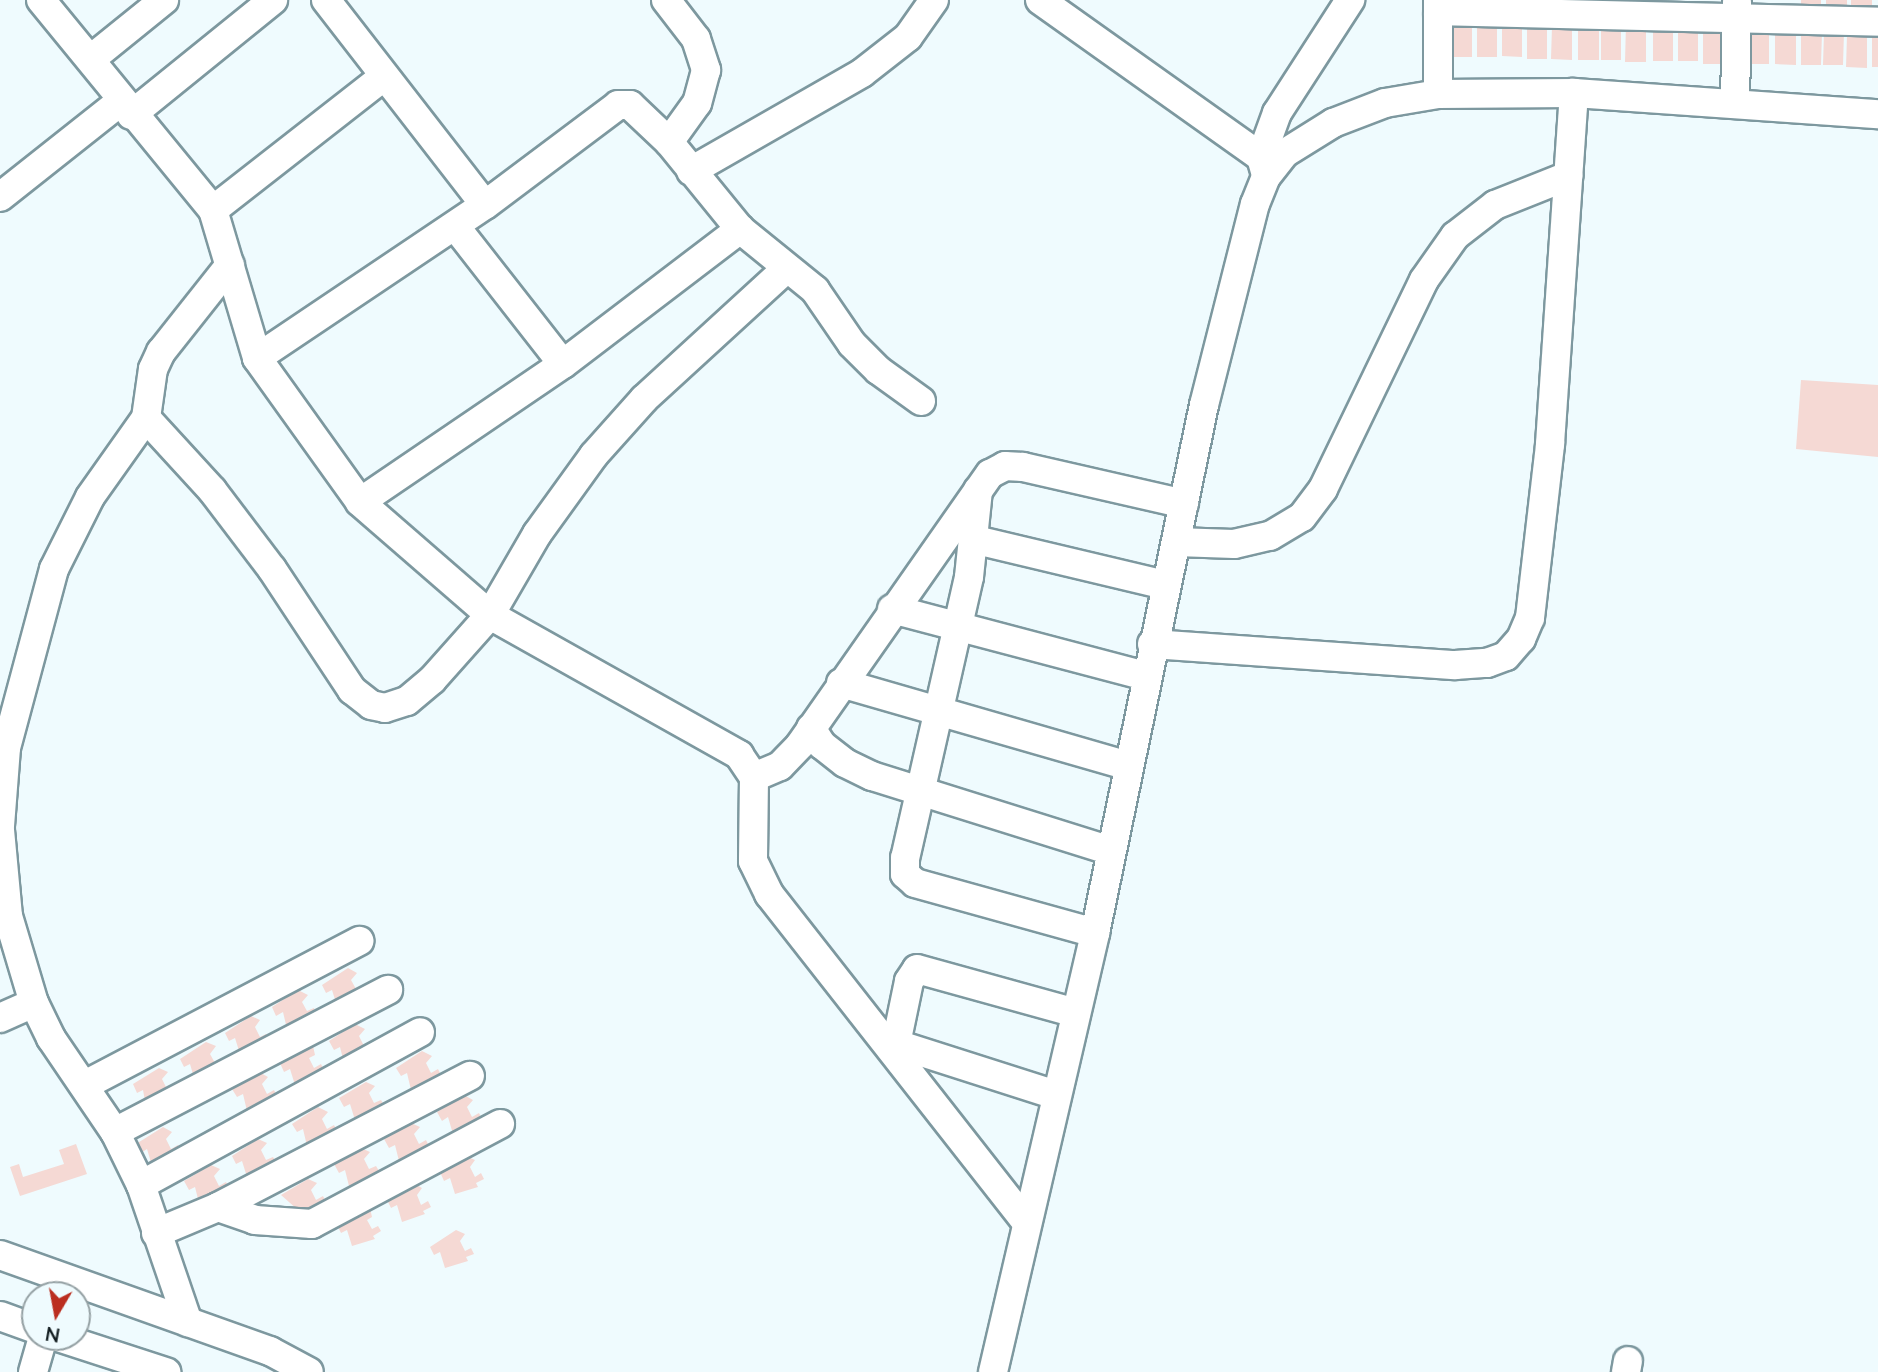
<!DOCTYPE html>
<style>
body{margin:0}
#map{position:relative;width:1878px;height:1372px;overflow:hidden;background:#effbfe;font-family:Lato,sans-serif}
div>[style]{position:absolute}
[style*='--x']{left:calc(var(--x)*1px);top:calc(var(--y)*1px);width:calc(var(--w)*1px);rotate:calc(var(--a)*1deg)}
.building>*{inset:0;background:#f5d9d4}
.roads{filter:drop-shadow(2px 0 #7d989f) drop-shadow(-2px 0 #7d989f) drop-shadow(0 2px #7d989f) drop-shadow(0 -2px #7d989f)}
.minor>*{height:28px;margin:-14px;padding:0 14px;transform-origin:14px;border-radius:14px;background:#fff}
span{translate:-50% -50%;white-space:nowrap;text-align:center;line-height:1.15;-webkit-text-stroke:5px #effbfe;paint-order:stroke}
.north{position:absolute;left:21px;top:1281px;width:70px;height:70px;box-sizing:border-box;background:#effbfe;border:2px solid #95a1a4;border-radius:50%;rotate:190deg;font-size:19px;font-weight:700;line-height:28px;text-align:center;color:#0f1a1d}
.north::after{content:'';display:block;margin:auto;width:24px;height:32px;background:#bb2e20;clip-path:polygon(50% 0,100% 100%,50% 72%,0 100%)}
</style>
<div id="map">
<div class="building">
<div style="clip-path:polygon(1801px 0,1821px 0,1821px 12px,1801px 12px)"></div>
<div style="clip-path:polygon(1826px 0,1847px 0,1847px 11px,1826px 11px)"></div>
<div style="clip-path:polygon(1851px 0,1872px 0,1872px 11px,1851px 11px)"></div>
<div style="clip-path:polygon(1452px 24px,1472px 24px,1472px 57px,1451px 57px)"></div>
<div style="clip-path:polygon(1477px 24px,1497px 24px,1497px 57px,1477px 57px)"></div>
<div style="clip-path:polygon(1502px 24px,1522px 24px,1522px 57px,1502px 56px)"></div>
<div style="clip-path:polygon(1626px 24px,1646px 25px,1646px 62px,1625px 62px)"></div>
<div style="clip-path:polygon(1527px 26px,1547px 26px,1547px 59px,1527px 59px)"></div>
<div style="clip-path:polygon(1552px 26px,1572px 26px,1572px 60px,1551px 59px)"></div>
<div style="clip-path:polygon(1578px 27px,1599px 27px,1599px 60px,1578px 60px)"></div>
<div style="clip-path:polygon(1601px 27px,1621px 27px,1621px 60px,1601px 60px)"></div>
<div style="clip-path:polygon(1653px 28px,1673px 29px,1673px 61px,1653px 61px)"></div>
<div style="clip-path:polygon(1678px 28px,1698px 28px,1698px 61px,1678px 61px)"></div>
<div style="clip-path:polygon(1703px 31px,1723px 31px,1723px 64px,1703px 64px)"></div>
<div style="clip-path:polygon(1749px 31px,1769px 31px,1769px 64px,1748px 64px)"></div>
<div style="clip-path:polygon(1775px 31px,1796px 32px,1796px 65px,1775px 64px)"></div>
<div style="clip-path:polygon(1801px 32px,1822px 32px,1821px 65px,1801px 65px)"></div>
<div style="clip-path:polygon(1824px 32px,1844px 32px,1843px 65px,1823px 65px)"></div>
<div style="clip-path:polygon(1872px 34px,1878px 34px,1878px 67px,1872px 67px)"></div>
<div style="clip-path:polygon(1847px 35px,1867px 35px,1867px 68px,1846px 67px)"></div>
<div style="clip-path:polygon(1801px 380px,1878px 385px,1878px 457px,1796px 449px)"></div>
<div style="clip-path:polygon(348px 968px,357px 973px,351px 980px,356px 989px,363px 986px,366px 991px,337px 1006px,332px 990px,326px 993px,322px 985px)"></div>
<div style="clip-path:polygon(298px 990px,308px 995px,302px 1002px,307px 1011px,314px 1008px,316px 1014px,287px 1029px,283px 1012px,276px 1016px,272px 1007px)"></div>
<div style="clip-path:polygon(251px 1016px,260px 1020px,255px 1027px,260px 1037px,266px 1034px,269px 1039px,240px 1054px,235px 1038px,229px 1041px,225px 1033px)"></div>
<div style="clip-path:polygon(355px 1024px,365px 1029px,359px 1036px,364px 1046px,371px 1042px,374px 1048px,344px 1063px,340px 1047px,334px 1050px,329px 1041px)"></div>
<div style="clip-path:polygon(206px 1042px,216px 1046px,210px 1054px,215px 1063px,222px 1060px,224px 1066px,195px 1081px,190px 1064px,184px 1067px,180px 1059px)"></div>
<div style="clip-path:polygon(313px 1046px,315px 1055px,309px 1058px,314px 1068px,321px 1064px,324px 1070px,295px 1085px,290px 1069px,284px 1072px,280px 1063px)"></div>
<div style="clip-path:polygon(422px 1051px,432px 1056px,426px 1063px,431px 1073px,438px 1069px,441px 1075px,432px 1079px,434px 1082px,411px 1090px,407px 1073px,401px 1076px,396px 1068px)"></div>
<div style="clip-path:polygon(159px 1068px,168px 1072px,162px 1079px,167px 1089px,145px 1101px,143px 1090px,137px 1093px,133px 1084px)"></div>
<div style="clip-path:polygon(259px 1072px,268px 1077px,262px 1084px,267px 1094px,274px 1090px,277px 1096px,247px 1111px,243px 1094px,237px 1097px,232px 1089px)"></div>
<div style="clip-path:polygon(366px 1082px,375px 1086px,369px 1093px,374px 1103px,381px 1100px,384px 1105px,376px 1109px,378px 1113px,355px 1120px,350px 1104px,344px 1107px,339px 1098px)"></div>
<div style="clip-path:polygon(464px 1095px,473px 1100px,467px 1107px,472px 1117px,479px 1113px,482px 1119px,453px 1134px,448px 1117px,442px 1121px,437px 1112px)"></div>
<div style="clip-path:polygon(318px 1107px,328px 1112px,322px 1119px,327px 1129px,334px 1125px,337px 1131px,307px 1146px,303px 1129px,297px 1132px,292px 1124px)"></div>
<div style="clip-path:polygon(411px 1123px,420px 1127px,414px 1134px,419px 1144px,426px 1140px,429px 1146px,421px 1150px,422px 1154px,399px 1161px,395px 1145px,389px 1148px,384px 1139px)"></div>
<div style="clip-path:polygon(163px 1127px,172px 1132px,166px 1139px,171px 1149px,178px 1145px,181px 1151px,152px 1166px,147px 1149px,141px 1153px,136px 1144px)"></div>
<div style="clip-path:polygon(258px 1139px,267px 1143px,261px 1150px,266px 1160px,273px 1157px,276px 1162px,247px 1177px,242px 1161px,236px 1164px,232px 1156px)"></div>
<div style="clip-path:polygon(76px 1144px,87px 1174px,20px 1196px,10px 1167px,19px 1164px,23px 1177px,64px 1164px,59px 1150px)"></div>
<div style="clip-path:polygon(361px 1148px,370px 1152px,364px 1159px,369px 1169px,376px 1166px,379px 1171px,371px 1175px,373px 1179px,349px 1186px,345px 1170px,339px 1173px,334px 1164px)"></div>
<div style="clip-path:polygon(466px 1156px,475px 1160px,470px 1167px,475px 1177px,481px 1173px,484px 1179px,476px 1183px,478px 1187px,455px 1194px,450px 1178px,444px 1181px,440px 1172px)"></div>
<div style="clip-path:polygon(211px 1165px,220px 1169px,214px 1176px,219px 1186px,226px 1182px,229px 1188px,199px 1203px,195px 1187px,189px 1190px,184px 1181px)"></div>
<div style="clip-path:polygon(308px 1179px,317px 1183px,311px 1190px,316px 1200px,323px 1196px,326px 1202px,306px 1217px,281px 1195px)"></div>
<div style="clip-path:polygon(413px 1183px,422px 1188px,417px 1195px,421px 1205px,428px 1201px,431px 1207px,423px 1211px,425px 1214px,402px 1222px,397px 1205px,391px 1208px,387px 1200px)"></div>
<div style="clip-path:polygon(370px 1208px,372px 1217px,367px 1220px,372px 1229px,378px 1226px,381px 1231px,373px 1236px,375px 1239px,352px 1246px,347px 1230px,341px 1233px,337px 1225px)"></div>
<div style="clip-path:polygon(456px 1230px,465px 1234px,460px 1241px,465px 1251px,471px 1248px,474px 1254px,466px 1257px,468px 1261px,445px 1268px,440px 1252px,434px 1255px,430px 1247px)"></div>
</div>
<div class="roads">
<div class="minor">
<div style="--x:41;--y:0;--w:271;--a:50.7"></div>
<div style="--x:213;--y:210;--w:154;--a:73.4"></div>
<div style="--x:257;--y:358;--w:177;--a:54.4"></div>
<div style="--x:360;--y:502;--w:172;--a:41"></div>
<div style="--x:490;--y:615;--w:286;--a:29.3"></div>
<div style="--x:739;--y:755;--w:27;--a:56"></div>
<div style="--x:754;--y:777;--w:84;--a:90.7"></div>
<div style="--x:753;--y:861;--w:37;--a:64"></div>
<div style="--x:769;--y:894;--w:415;--a:51.9"></div>
<div style="--x:326;--y:0;--w:259;--a:52.2"></div>
<div style="--x:666;--y:0;--w:49;--a:52.4"></div>
<div style="--x:696;--y:39;--w:33;--a:72"></div>
<div style="--x:706;--y:70;--w:34;--a:105"></div>
<div style="--x:697;--y:103;--w:48;--a:125.7"></div>
<div style="--x:1040;--y:0;--w:271;--a:35.4"></div>
<div style="--x:1438;--y:11;--w:440;--a:1.4"></div>
<div style="--x:91;--y:59;--w:94;--a:-38.9"></div>
<div style="--x:1438;--y:94;--w:94;--a:-90"></div>
<div style="--x:1735;--y:104;--w:102;--a:-88.9"></div>
<div style="--x:131;--y:115;--w:183;--a:-39"></div>
<div style="--x:691;--y:171;--w:197;--a:-29.8"></div>
<div style="--x:862;--y:73;--w:58;--a:-38"></div>
<div style="--x:908;--y:37;--w:45;--a:-54.9"></div>
<div style="--x:1266;--y:175;--w:19;--a:-106"></div>
<div style="--x:1261;--y:157;--w:47;--a:-70"></div>
<div style="--x:1277;--y:113;--w:135;--a:-57.1"></div>
<div style="--x:0;--y:197;--w:153;--a:-38.4"></div>
<div style="--x:213;--y:210;--w:216;--a:-38"></div>
<div style="--x:455;--y:226;--w:175;--a:52"></div>
<div style="--x:257;--y:358;--w:275;--a:-33.9"></div>
<div style="--x:485;--y:205;--w:166;--a:-36.9"></div>
<div style="--x:618;--y:105;--w:12;--a:0"></div>
<div style="--x:630;--y:105;--w:54;--a:43.5"></div>
<div style="--x:669;--y:142;--w:112;--a:50.8"></div>
<div style="--x:740;--y:229;--w:97;--a:39.1"></div>
<div style="--x:815;--y:290;--w:65;--a:55.6"></div>
<div style="--x:852;--y:344;--w:37;--a:45"></div>
<div style="--x:878;--y:370;--w:53;--a:35.8"></div>
<div style="--x:146;--y:418;--w:98;--a:47.5"></div>
<div style="--x:212;--y:490;--w:99;--a:52.8"></div>
<div style="--x:272;--y:569;--w:145;--a:56.5"></div>
<div style="--x:352;--y:690;--w:24;--a:38"></div>
<div style="--x:371;--y:705;--w:14;--a:12"></div>
<div style="--x:385;--y:708;--w:23;--a:-18"></div>
<div style="--x:407;--y:701;--w:33;--a:-40"></div>
<div style="--x:432;--y:680;--w:87;--a:-48.3"></div>
<div style="--x:490;--y:615;--w:94;--a:-59.9"></div>
<div style="--x:537;--y:534;--w:97;--a:-54.2"></div>
<div style="--x:594;--y:455;--w:75;--a:-48.2"></div>
<div style="--x:644;--y:399;--w:191;--a:-42.5"></div>
<div style="--x:978;--y:490;--w:87;--a:95.9"></div>
<div style="--x:969;--y:577;--w:288;--a:102.8"></div>
<div style="--x:905;--y:858;--w:16;--a:90"></div>
<div style="--x:905;--y:874;--w:13;--a:42"></div>
<div style="--x:915;--y:883;--w:187;--a:15.5"></div>
<div style="--x:360;--y:502;--w:245;--a:-34.2"></div>
<div style="--x:563;--y:364;--w:223;--a:-37.3"></div>
<div style="--x:976;--y:540;--w:194;--a:13.4"></div>
<div style="--x:1176;--y:542;--w:58;--a:2"></div>
<div style="--x:1234;--y:544;--w:37;--a:-13"></div>
<div style="--x:1270;--y:536;--w:37;--a:-31"></div>
<div style="--x:1302;--y:517;--w:35;--a:-53"></div>
<div style="--x:1323;--y:489;--w:232;--a:-64.2"></div>
<div style="--x:1424;--y:280;--w:54;--a:-54.8"></div>
<div style="--x:1455;--y:236;--w:51;--a:-37.8"></div>
<div style="--x:1495;--y:205;--w:79;--a:-21.7"></div>
<div style="--x:892;--y:609;--w:262;--a:14.8"></div>
<div style="--x:1152;--y:644;--w:304;--a:4"></div>
<div style="--x:1455;--y:665;--w:32;--a:-4"></div>
<div style="--x:1487;--y:663;--w:20;--a:-20"></div>
<div style="--x:1506;--y:656;--w:23;--a:-49"></div>
<div style="--x:1521;--y:639;--w:23;--a:-67"></div>
<div style="--x:1530;--y:618;--w:175;--a:-83.4"></div>
<div style="--x:1550;--y:444;--w:352;--a:-86.1"></div>
<div style="--x:841;--y:683;--w:299;--a:16.1"></div>
<div style="--x:811;--y:728;--w:20;--a:57"></div>
<div style="--x:822;--y:745;--w:29;--a:38"></div>
<div style="--x:845;--y:763;--w:30;--a:26"></div>
<div style="--x:872;--y:776;--w:250;--a:17.4"></div>
<div style="--x:754;--y:777;--w:28;--a:-23"></div>
<div style="--x:780;--y:766;--w:29;--a:-46"></div>
<div style="--x:800;--y:745;--w:331;--a:-55"></div>
<div style="--x:990;--y:474;--w:17;--a:-28"></div>
<div style="--x:1005;--y:466;--w:18;--a:3"></div>
<div style="--x:1023;--y:467;--w:165;--a:12.9"></div>
<div style="--x:0;--y:826;--w:78;--a:-85.6"></div>
<div style="--x:6;--y:748;--w:185;--a:-75"></div>
<div style="--x:54;--y:569;--w:80;--a:-63.4"></div>
<div style="--x:90;--y:497;--w:97;--a:-54.7"></div>
<div style="--x:146;--y:418;--w:49;--a:-81.9"></div>
<div style="--x:153;--y:369;--w:19;--a:-65"></div>
<div style="--x:161;--y:352;--w:111;--a:-51.6"></div>
<div style="--x:0;--y:830;--w:86;--a:84.7"></div>
<div style="--x:8;--y:916;--w:91;--a:73.4"></div>
<div style="--x:34;--y:1003;--w:39;--a:64"></div>
<div style="--x:51;--y:1038;--w:114;--a:55.8"></div>
<div style="--x:115;--y:1132;--w:59;--a:63.9"></div>
<div style="--x:141;--y:1185;--w:145;--a:71.1"></div>
<div style="--x:0;--y:1018;--w:37;--a:-24"></div>
<div style="--x:887;--y:1041;--w:177;--a:17.7"></div>
<div style="--x:896;--y:1044;--w:64;--a:-78.3"></div>
<div style="--x:909;--y:981;--w:14;--a:-56"></div>
<div style="--x:917;--y:969;--w:165;--a:15.5"></div>
<div style="--x:85;--y:1085;--w:310;--a:-27.7"></div>
<div style="--x:115;--y:1132;--w:308;--a:-27.5"></div>
<div style="--x:141;--y:1185;--w:318;--a:-28.7"></div>
<div style="--x:218;--y:1207;--w:39;--a:19"></div>
<div style="--x:255;--y:1220;--w:57;--a:4"></div>
<div style="--x:312;--y:1224;--w:213;--a:-28"></div>
<div style="--x:156;--y:1233;--w:67;--a:-22.8"></div>
<div style="--x:218;--y:1207;--w:284;--a:-27.5"></div>
<div style="--x:0;--y:1255;--w:287;--a:19.6"></div>
<div style="--x:270;--y:1351;--w:44;--a:28.3"></div>
<div style="--x:0;--y:1316;--w:37;--a:20"></div>
<div style="--x:58;--y:1337;--w:114;--a:18"></div>
<div style="--x:33;--y:1372;--w:36;--a:-74"></div>
<div style="--x:993;--y:1372;--w:451;--a:-76.9"></div>
<div style="--x:1095;--y:933;--w:539;--a:-78.34"></div>
<div style="--x:1204;--y:405;--w:207;--a:-75.8"></div>
<div style="--x:1255;--y:204;--w:29;--a:-68"></div>
<div style="--x:1266;--y:177;--w:31;--a:-52"></div>
<div style="--x:1285;--y:153;--w:57;--a:-32"></div>
<div style="--x:1333;--y:123;--w:56;--a:-21"></div>
<div style="--x:1385;--y:103;--w:54;--a:-9.6"></div>
<div style="--x:1438;--y:94;--w:136;--a:-0.4"></div>
<div style="--x:1574;--y:93;--w:305;--a:4"></div>
<div style="--x:1626;--y:1372;--w:11;--a:-80"></div>
</div>
</div>
<div class="north">N</div>
</div>
